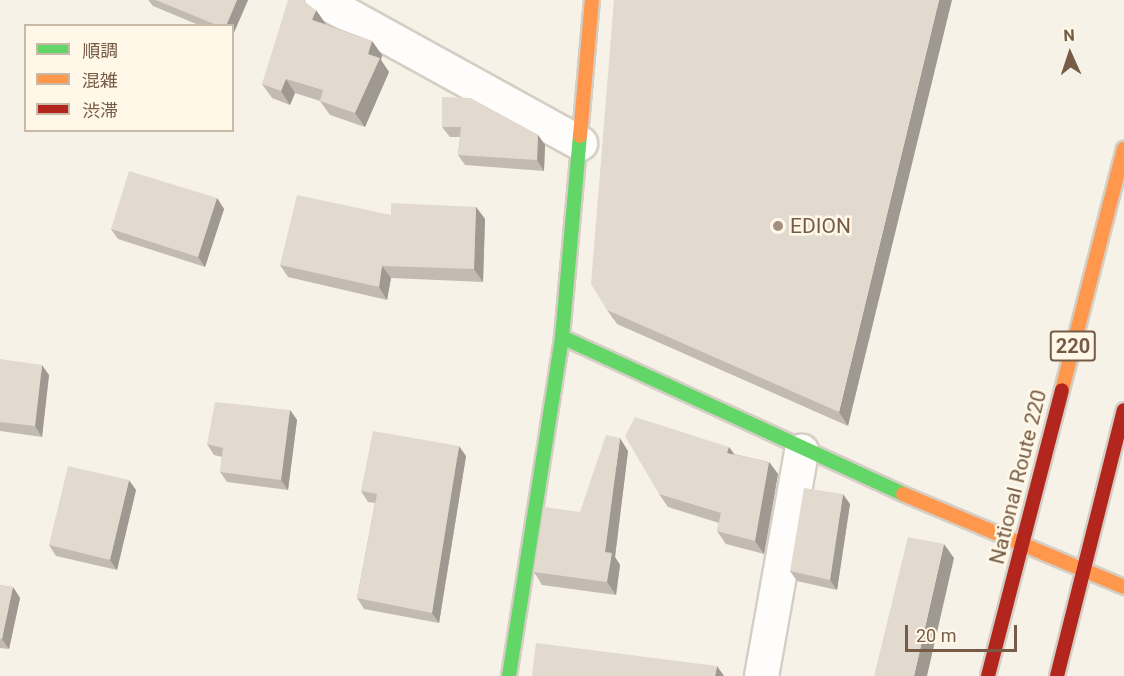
<!DOCTYPE html>
<meta charset="utf-8">
<style>
body{margin:0}
#map{position:relative;width:1124px;height:676px;overflow:hidden;background:#f7f2e7;font-family:Roboto,"Noto Sans JP",sans-serif}
div>[style]{position:absolute}
[style*='--x']{left:calc(var(--x)*1px);top:calc(var(--y)*1px);width:calc(var(--w)*1px);rotate:calc(var(--a)*1deg)}
.roads{filter:drop-shadow(2px 0 #d5cec5) drop-shadow(-2px 0 #d5cec5) drop-shadow(0 2px #d5cec5) drop-shadow(0 -2px #d5cec5)}
.street>*{height:33px;margin:-16.5px;padding:0 16.5px;transform-origin:16.5px;border-radius:16.5px;background:#fefdfb}
.fast>*{height:14px;margin:-7px;padding:0 7px;transform-origin:7px;border-radius:7px;background:#63d668}
.slow>*{height:14px;margin:-7px;padding:0 7px;transform-origin:7px;border-radius:7px;background:#ff974d}
.jam>*{height:14px;margin:-7px;padding:0 7px;transform-origin:7px;border-radius:7px;background:#b3261e}
.wall>*{inset:0;background:#c3bbb2}
.shaded-wall>*{inset:0;background:#9f9991}
.building>*{inset:0;background:#e3dacf}
.dots>*{width:16px;height:16px;translate:-50% -50%;box-sizing:border-box;border:3px solid #fff8e8;border-radius:50%}
span{translate:-50% -50%;white-space:nowrap;text-align:center;line-height:1.15;-webkit-text-stroke:5px #fff8e8;paint-order:stroke}
.shield-label span{padding:2px 4px;background:#fff8e8;border:2px solid;border-radius:4px;-webkit-text-stroke-width:0}
.shield-label{font-size:20px;color:#765c46;font-weight:700}
.poi-label{font-size:21px;color:#765c46}
.left{translate:0 -50%;text-align:left}
.street-label{font-size:21px;color:#765c46}
.legend{position:absolute;left:24px;top:24px;width:210px;height:108px;box-sizing:border-box;background:#fff8e8;border:2px solid #c8baa7;margin:0;padding:8px 10px;list-style:none;font-size:18px;color:#765c46}
.legend li{display:flex;align-items:center;gap:12px;height:30px}
.legend b{width:30px;border:2px solid #c8baa7}
.north{position:absolute;left:1040px;top:24px;width:60px;height:60px;-webkit-text-stroke:4px #fff8e8;paint-order:stroke;rotate:357deg;font-size:16px;font-weight:700;line-height:24px;text-align:center;color:#765c46}
.north::after{content:'';display:block;margin:auto;width:21px;height:27px;background:#765c46;clip-path:polygon(50% 0,100% 100%,50% 72%,0 100%)}
.scale{position:absolute;left:905px;top:625px;width:112px;height:27px;box-sizing:border-box;border:3px solid #765c46;border-top:0;padding-left:8px;font-size:18px;line-height:21px;white-space:nowrap;color:#765c46;-webkit-text-stroke:4px #fff8e8;paint-order:stroke}
</style>
<div id="map">
<div class="roads">
<div class="street">
<div style="--x:321;--y:0;--w:296;--a:28.9"></div>
<div style="--x:761;--y:676;--w:229;--a:-79.9"></div>
</div>
<div class="fast">
<div style="--x:562;--y:337;--w:375;--a:24.7"></div>
<div style="--x:509;--y:676;--w:343;--a:-81.1"></div>
<div style="--x:562;--y:337;--w:202;--a:-84.9"></div>
</div>
<div class="slow">
<div style="--x:580;--y:136;--w:137;--a:-85"></div>
<div style="--x:1062;--y:390;--w:249;--a:-75.6"></div>
<div style="--x:903;--y:494;--w:240;--a:22.8"></div>
</div>
<div class="jam">
<div style="--x:988;--y:676;--w:295;--a:-75.5"></div>
<div style="--x:1057;--y:676;--w:274;--a:-75.9"></div>
</div>
</div>
<div class="wall">
<div style="clip-path:polygon(148px 0,248px 0,232px 37px,232px 26px,201px 26px,153px 6px)"></div>
<div style="clip-path:polygon(305px 0,305px 2px,326px 24px,372px 41px,382px 55px,381px 60px,389px 72px,365px 127px,330px 115px,320px 101px,295px 93px,290px 105px,272px 98px,262px 84px)"></div>
<div style="clip-path:polygon(614px 0,848px 426px,617px 324px,607px 310px)"></div>
<div style="clip-path:polygon(470px 98px,538px 135px,545px 145px,544px 171px,465px 165px,458px 155px,460px 137px,450px 137px,442px 127px)"></div>
<div style="clip-path:polygon(217px 198px,224px 209px,205px 267px,118px 239px,111px 229px)"></div>
<div style="clip-path:polygon(476px 207px,485px 219px,483px 282px,391px 278px,387px 300px,288px 277px,280px 265px,391px 215px)"></div>
<div style="clip-path:polygon(0 359px,49px 375px,42px 437px,0 431px)"></div>
<div style="clip-path:polygon(290px 410px,297px 420px,288px 490px,227px 482px,220px 472px,222px 457px,214px 455px,207px 444px)"></div>
<div style="clip-path:polygon(729px 447px,734px 454px,769px 462px,778px 474px,764px 554px,726px 544px,717px 531px,719px 523px,668px 507px,659px 494px)"></div>
<div style="clip-path:polygon(628px 451px,615px 557px,620px 565px,616px 595px,542px 585px,534px 572px)"></div>
<div style="clip-path:polygon(466px 456px,439px 623px,364px 609px,357px 598px,375px 503px,368px 502px,361px 491px)"></div>
<div style="clip-path:polygon(136px 490px,117px 570px,56px 556px,49px 545px)"></div>
<div style="clip-path:polygon(850px 504px,837px 590px,797px 581px,790px 571px)"></div>
<div style="clip-path:polygon(0 585px,13px 587px,20px 598px,9px 649px,0 648px)"></div>
</div>
<div class="shaded-wall">
<div style="clip-path:polygon(237px 0,248px 0,232px 37px,232px 26px,226px 26px)"></div>
<div style="clip-path:polygon(939px 0,952px 0,848px 426px,839px 412px)"></div>
<div style="clip-path:polygon(316px 10px,326px 24px,312px 20px)"></div>
<div style="clip-path:polygon(372px 41px,382px 55px,381px 60px,389px 72px,365px 127px,355px 113px,368px 54px)"></div>
<div style="clip-path:polygon(286px 79px,295px 93px,290px 105px,281px 91px)"></div>
<div style="clip-path:polygon(538px 135px,545px 145px,544px 171px,537px 160px)"></div>
<div style="clip-path:polygon(217px 198px,224px 209px,205px 267px,198px 257px)"></div>
<div style="clip-path:polygon(476px 207px,485px 219px,483px 282px,474px 269px)"></div>
<div style="clip-path:polygon(382px 266px,391px 278px,387px 300px,379px 287px)"></div>
<div style="clip-path:polygon(42px 365px,49px 375px,42px 437px,35px 426px)"></div>
<div style="clip-path:polygon(290px 410px,297px 420px,288px 490px,281px 480px)"></div>
<div style="clip-path:polygon(620px 438px,628px 451px,615px 557px,620px 565px,616px 595px,607px 582px,605px 552px)"></div>
<div style="clip-path:polygon(459px 446px,466px 456px,439px 623px,432px 613px)"></div>
<div style="clip-path:polygon(729px 447px,738px 460px,727px 453px)"></div>
<div style="clip-path:polygon(769px 462px,778px 474px,764px 554px,755px 541px)"></div>
<div style="clip-path:polygon(129px 480px,136px 490px,117px 570px,110px 560px)"></div>
<div style="clip-path:polygon(843px 494px,850px 504px,837px 590px,830px 580px)"></div>
<div style="clip-path:polygon(944px 544px,954px 558px,927px 676px,914px 676px)"></div>
<div style="clip-path:polygon(13px 587px,20px 598px,9px 649px,2px 639px)"></div>
<div style="clip-path:polygon(717px 666px,724px 676px,715px 676px)"></div>
</div>
<div class="building">
<div style="clip-path:polygon(156px 0,237px 0,226px 26px,219px 26px)"></div>
<div style="clip-path:polygon(288px 0,302px 0,316px 10px,312px 20px,372px 41px,368px 54px,380px 58px,355px 113px,320px 101px,323px 90px,286px 79px,281px 91px,262px 84px)"></div>
<div style="clip-path:polygon(614px 0,939px 0,839px 412px,607px 310px,591px 284px)"></div>
<div style="clip-path:polygon(442px 97px,470px 98px,538px 135px,537px 160px,458px 155px,461px 127px,442px 127px)"></div>
<div style="clip-path:polygon(129px 171px,217px 198px,198px 257px,111px 229px)"></div>
<div style="clip-path:polygon(297px 195px,391px 215px,391px 203px,476px 207px,474px 269px,382px 266px,379px 287px,280px 265px)"></div>
<div style="clip-path:polygon(0 359px,42px 365px,35px 426px,0 422px)"></div>
<div style="clip-path:polygon(215px 402px,290px 410px,281px 480px,220px 472px,223px 448px,207px 444px)"></div>
<div style="clip-path:polygon(635px 417px,729px 447px,727px 453px,769px 462px,755px 541px,717px 531px,721px 513px,659px 494px,625px 436px)"></div>
<div style="clip-path:polygon(373px 431px,459px 446px,432px 613px,357px 598px,377px 494px,361px 491px)"></div>
<div style="clip-path:polygon(606px 435px,620px 438px,605px 552px,612px 553px,607px 582px,534px 572px,544px 507px,580px 512px)"></div>
<div style="clip-path:polygon(68px 466px,129px 480px,110px 560px,49px 545px)"></div>
<div style="clip-path:polygon(804px 488px,843px 494px,830px 580px,790px 571px)"></div>
<div style="clip-path:polygon(908px 537px,944px 544px,914px 676px,874px 676px)"></div>
<div style="clip-path:polygon(0 585px,13px 587px,2px 639px,0 639px)"></div>
<div style="clip-path:polygon(536px 643px,717px 666px,715px 676px,532px 676px)"></div>
</div>
<div class="dots">
<div style="left:778px;top:226px;background:#a3907e"></div>
</div>
<div class="shield-label">
<span style="left:1073px;top:346px">220</span>
</div>
<div class="poi-label">
<span class="left" style="left:790px;top:226px">EDION</span>
</div>
<div class="street-label">
<span style="left:1018px;top:477px;rotate:-76deg">National Route 220</span>
</div>
<ul class="legend">
<li><b style="height:8px;background:#63d668"></b>順調</li>
<li><b style="height:8px;background:#ff974d"></b>混雑</li>
<li><b style="height:8px;background:#b3261e"></b>渋滞</li>
</ul>
<div class="north">N</div>
<div class="scale">20 m</div>
</div>
